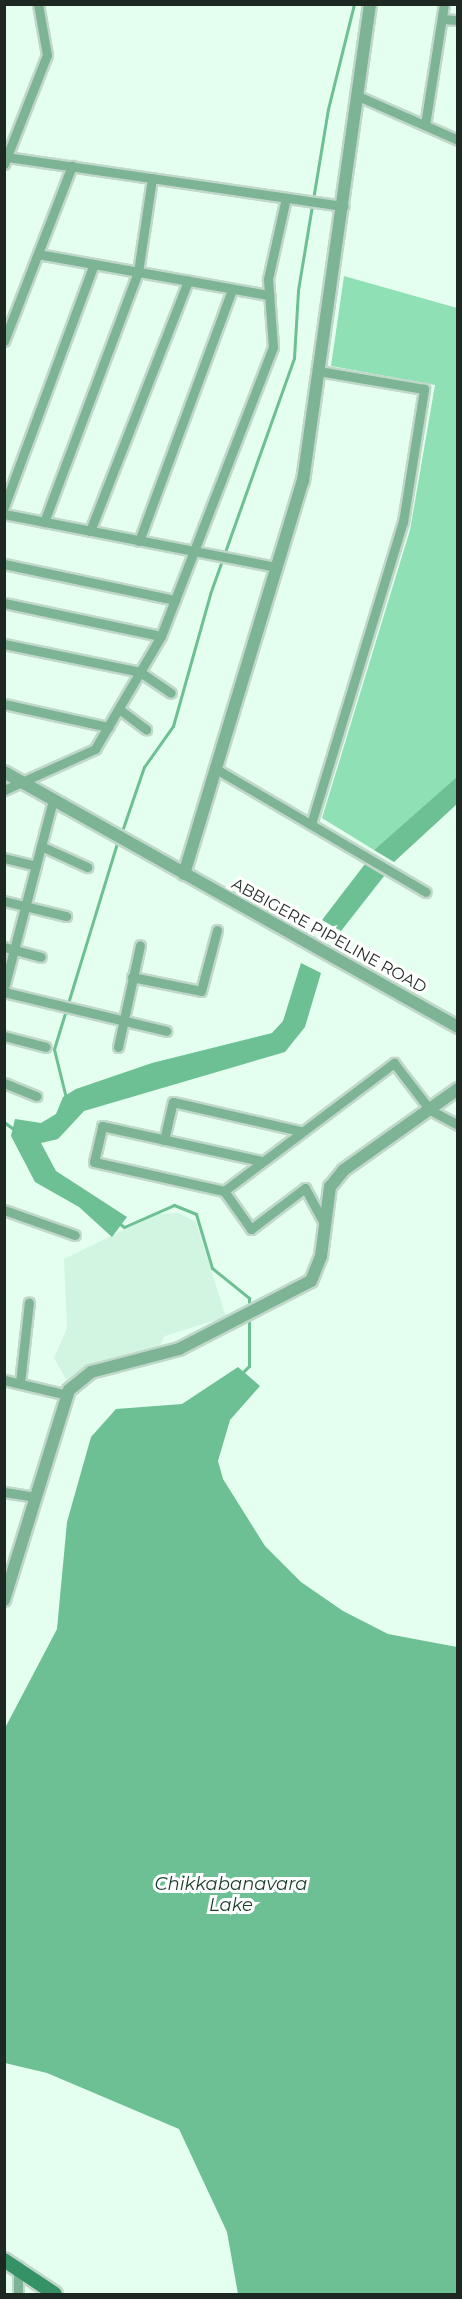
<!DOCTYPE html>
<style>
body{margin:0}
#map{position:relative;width:462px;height:2299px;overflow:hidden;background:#e4ffef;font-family:Montserrat,sans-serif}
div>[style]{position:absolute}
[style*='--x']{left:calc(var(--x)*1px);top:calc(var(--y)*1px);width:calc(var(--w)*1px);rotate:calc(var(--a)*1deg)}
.built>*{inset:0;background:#d2f5e1}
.green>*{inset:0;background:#90e0b5}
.water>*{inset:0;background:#6dbf94}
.stream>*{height:3px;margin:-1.5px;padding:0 1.5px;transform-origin:1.5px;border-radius:1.5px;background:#6dbf94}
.roads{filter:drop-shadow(2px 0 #c0d8ca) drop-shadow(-2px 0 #c0d8ca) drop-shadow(0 2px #c0d8ca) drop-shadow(0 -2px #c0d8ca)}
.minor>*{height:9px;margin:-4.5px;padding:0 4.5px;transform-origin:4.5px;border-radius:4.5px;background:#7db495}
.tertiary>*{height:12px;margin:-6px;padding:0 6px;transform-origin:6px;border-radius:6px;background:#7db495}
.secondary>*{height:14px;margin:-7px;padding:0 7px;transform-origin:7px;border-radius:7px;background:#359266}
span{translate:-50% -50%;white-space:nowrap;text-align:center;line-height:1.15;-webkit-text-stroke:6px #fff;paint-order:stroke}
.street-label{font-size:16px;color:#1e2823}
.water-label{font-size:18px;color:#1b3f2d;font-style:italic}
.frame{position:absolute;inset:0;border:6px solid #1e2823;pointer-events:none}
</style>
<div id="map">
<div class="built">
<div style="clip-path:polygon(179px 1213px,196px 1222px,226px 1317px,165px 1336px,160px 1345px,96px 1362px,67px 1381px,54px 1358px,67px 1328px,64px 1259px,156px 1214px)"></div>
</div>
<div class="green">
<div style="clip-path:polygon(344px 276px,457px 308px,458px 777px,374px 850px,322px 818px,410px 530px,435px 385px,331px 366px)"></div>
</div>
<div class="water">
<div style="clip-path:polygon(457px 777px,457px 804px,394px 862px,374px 850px)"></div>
<div style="clip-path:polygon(368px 860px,388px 871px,341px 931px,322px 920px)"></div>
<div style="clip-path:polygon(301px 963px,321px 973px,305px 1027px,285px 1052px,84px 1111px,58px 1139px,41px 1143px,56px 1171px,127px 1217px,112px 1237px,79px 1207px,35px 1182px,11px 1136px,15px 1119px,41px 1123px,56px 1114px,63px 1097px,76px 1089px,152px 1063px,272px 1033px,283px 1021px)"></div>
<div style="clip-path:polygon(238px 1367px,260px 1386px,230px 1420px,218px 1461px,223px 1479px,265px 1546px,301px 1582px,343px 1611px,388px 1634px,457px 1647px,457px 2294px,238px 2294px,227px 2232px,179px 2129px,47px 2073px,5px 2063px,5px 1728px,57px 1629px,67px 1522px,91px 1437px,116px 1409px,182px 1404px)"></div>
</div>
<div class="stream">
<div style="--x:121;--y:834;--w:71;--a:-71.1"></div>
<div style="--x:144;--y:767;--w:50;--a:-54.7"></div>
<div style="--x:173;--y:726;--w:137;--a:-74.3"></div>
<div style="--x:210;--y:594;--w:251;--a:-70.4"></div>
<div style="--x:294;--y:358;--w:68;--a:-86.6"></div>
<div style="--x:298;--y:290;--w:183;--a:-80.6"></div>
<div style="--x:328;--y:109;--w:108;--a:-76.1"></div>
<div style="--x:66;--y:1098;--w:50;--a:-103.8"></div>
<div style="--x:54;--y:1049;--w:219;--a:-73"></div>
<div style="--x:4;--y:1122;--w:15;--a:37"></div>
<div style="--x:120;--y:1224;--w:5;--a:37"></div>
<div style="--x:124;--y:1227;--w:55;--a:-23.7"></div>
<div style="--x:174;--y:1205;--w:24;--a:22"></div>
<div style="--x:196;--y:1214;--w:56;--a:73.5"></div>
<div style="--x:212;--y:1268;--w:48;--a:39"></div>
<div style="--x:249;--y:1298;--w:12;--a:90"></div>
<div style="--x:242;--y:1373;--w:10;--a:-45"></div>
<div style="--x:249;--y:1366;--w:49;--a:-90"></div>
</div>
<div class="roads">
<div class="minor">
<div style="--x:442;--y:19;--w:16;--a:4"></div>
<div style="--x:358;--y:96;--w:109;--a:23.7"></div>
<div style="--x:425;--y:125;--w:122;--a:-81.1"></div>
<div style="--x:7;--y:157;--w:340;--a:8.3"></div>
<div style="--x:4;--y:164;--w:117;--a:-68.5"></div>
<div style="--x:47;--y:55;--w:52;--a:-100"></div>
<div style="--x:38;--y:254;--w:235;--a:10.1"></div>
<div style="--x:4;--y:341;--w:188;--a:-68.8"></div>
<div style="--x:4;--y:507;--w:259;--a:-69.7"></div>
<div style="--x:4;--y:514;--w:278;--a:11"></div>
<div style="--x:44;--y:522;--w:267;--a:-69.4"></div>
<div style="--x:138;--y:272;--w:95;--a:-81.5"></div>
<div style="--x:90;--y:531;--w:269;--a:-68.6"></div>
<div style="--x:139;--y:541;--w:269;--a:-69.7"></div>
<div style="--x:4;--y:564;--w:175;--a:11.9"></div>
<div style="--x:4;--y:603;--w:160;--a:11.9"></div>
<div style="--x:161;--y:636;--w:131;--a:120.3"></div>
<div style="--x:95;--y:749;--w:100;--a:155.7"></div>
<div style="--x:161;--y:636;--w:310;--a:-68.8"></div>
<div style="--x:273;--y:347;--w:68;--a:-94.2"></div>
<div style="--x:268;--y:279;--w:83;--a:-77.5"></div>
<div style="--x:4;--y:644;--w:139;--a:11.6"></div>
<div style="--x:140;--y:672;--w:37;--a:34"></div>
<div style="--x:4;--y:704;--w:107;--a:12.5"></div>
<div style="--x:119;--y:709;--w:34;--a:37"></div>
<div style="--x:216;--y:769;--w:243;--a:30.4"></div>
<div style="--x:311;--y:824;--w:316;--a:-73.1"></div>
<div style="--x:403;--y:522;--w:135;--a:-81"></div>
<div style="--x:424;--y:389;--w:107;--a:-170.3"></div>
<div style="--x:41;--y:846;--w:51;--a:24.5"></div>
<div style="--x:4;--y:858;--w:33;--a:14"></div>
<div style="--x:4;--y:901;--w:64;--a:13.6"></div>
<div style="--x:4;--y:947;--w:38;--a:15"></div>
<div style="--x:132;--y:977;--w:70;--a:11.5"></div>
<div style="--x:201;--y:991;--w:63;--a:-75.3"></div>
<div style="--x:4;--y:988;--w:194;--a:-75.4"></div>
<div style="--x:4;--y:992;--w:167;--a:13.5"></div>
<div style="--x:4;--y:1036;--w:43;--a:14.7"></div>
<div style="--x:118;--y:1047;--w:104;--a:-77.8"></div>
<div style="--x:4;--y:1083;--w:35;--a:22"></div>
<div style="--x:164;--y:1140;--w:39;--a:-77"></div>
<div style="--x:173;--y:1102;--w:131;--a:12.8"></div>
<div style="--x:224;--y:1191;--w:133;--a:-167.4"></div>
<div style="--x:94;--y:1162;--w:37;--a:-77"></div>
<div style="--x:102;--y:1126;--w:163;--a:12.4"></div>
<div style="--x:4;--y:1210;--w:75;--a:19.4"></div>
<div style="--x:325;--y:1225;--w:42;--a:-118.4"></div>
<div style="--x:305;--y:1188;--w:68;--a:142.8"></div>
<div style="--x:251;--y:1229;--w:47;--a:-125.4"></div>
<div style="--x:224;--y:1191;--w:213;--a:-37"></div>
<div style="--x:394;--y:1063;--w:59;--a:52.5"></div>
<div style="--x:430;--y:1110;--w:32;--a:28"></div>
<div style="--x:4;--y:1380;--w:66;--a:13.2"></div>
<div style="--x:20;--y:1383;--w:81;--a:-83.7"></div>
<div style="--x:4;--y:1492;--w:32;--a:9"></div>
<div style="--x:18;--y:2294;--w:28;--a:-90"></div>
</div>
<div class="tertiary">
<div style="--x:4;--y:772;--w:521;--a:29.32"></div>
<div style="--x:184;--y:874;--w:411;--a:-73.2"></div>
<div style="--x:303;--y:481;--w:482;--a:-82"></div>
<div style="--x:4;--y:1600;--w:220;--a:-72.8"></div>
<div style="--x:69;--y:1390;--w:28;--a:-39"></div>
<div style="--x:91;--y:1372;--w:91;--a:-14.6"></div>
<div style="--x:179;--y:1349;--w:148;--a:-27.3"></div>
<div style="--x:311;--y:1281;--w:27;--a:-68"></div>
<div style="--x:321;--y:1256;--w:70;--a:-82.6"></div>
<div style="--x:330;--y:1187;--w:22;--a:-51"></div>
<div style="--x:344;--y:1170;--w:140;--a:-35.4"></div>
</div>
<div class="secondary">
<div style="--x:4;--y:2260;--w:61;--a:33.7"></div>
</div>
</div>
<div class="street-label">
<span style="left:329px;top:936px;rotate:29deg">ABBIGERE PIPELINE ROAD</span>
</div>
<div class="water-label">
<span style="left:231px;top:1895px">Chikkabanavara<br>Lake</span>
</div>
<div class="frame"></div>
</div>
